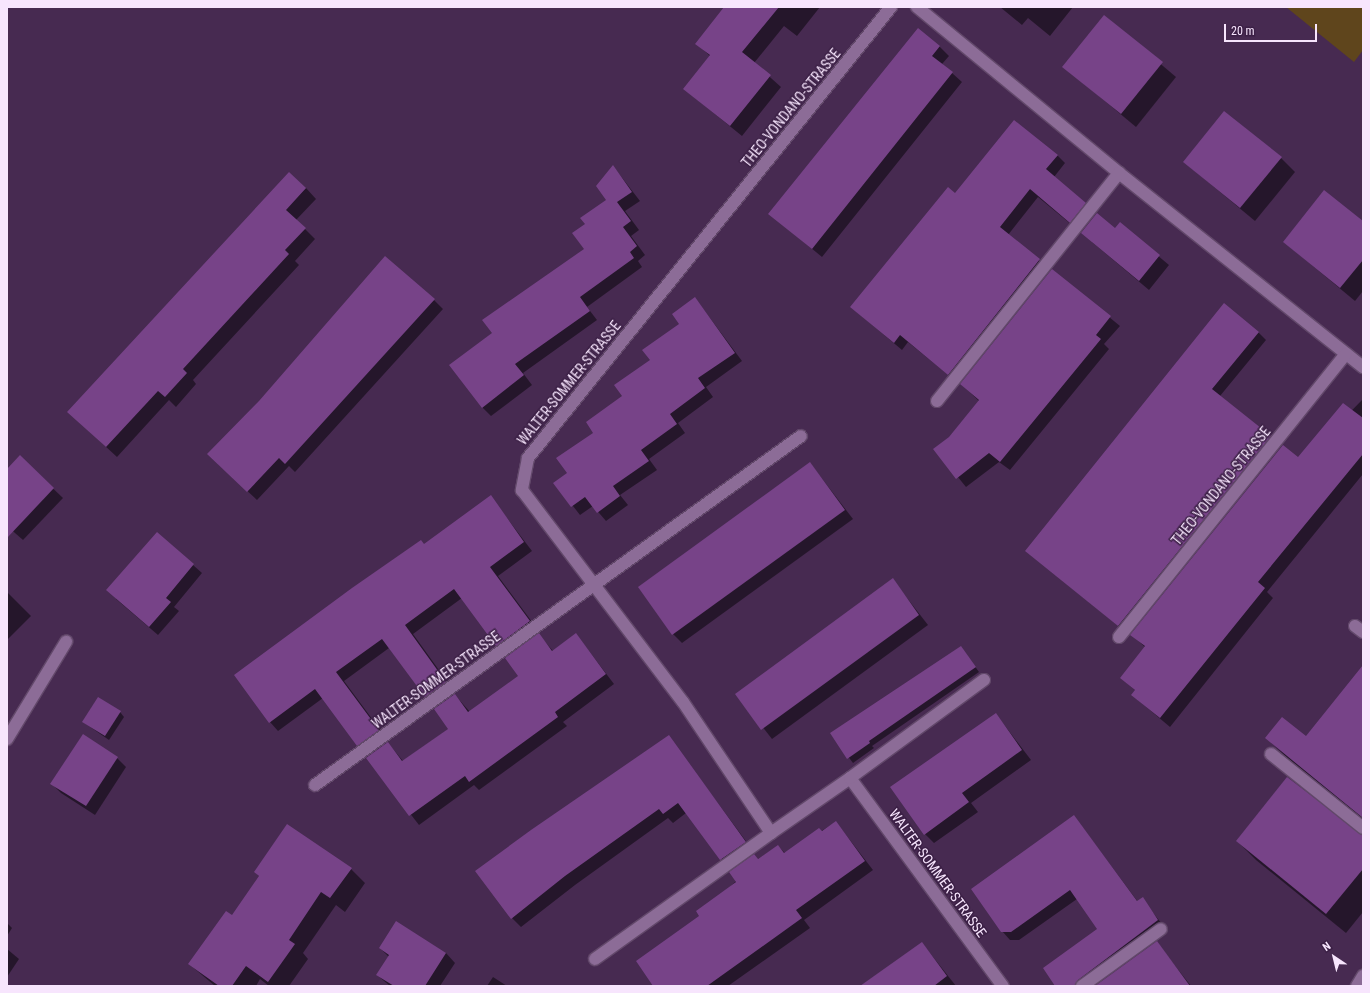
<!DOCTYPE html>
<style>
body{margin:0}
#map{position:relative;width:1370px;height:993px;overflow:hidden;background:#472a51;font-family:"Roboto Condensed",sans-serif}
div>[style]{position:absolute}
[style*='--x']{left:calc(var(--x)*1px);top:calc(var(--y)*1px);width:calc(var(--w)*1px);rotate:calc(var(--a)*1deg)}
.green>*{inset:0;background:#5f451c}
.shadow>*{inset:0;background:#0007}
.building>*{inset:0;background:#774388}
.roads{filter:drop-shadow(1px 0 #62486a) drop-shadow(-1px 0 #62486a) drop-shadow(0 1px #62486a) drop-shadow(0 -1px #62486a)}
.minor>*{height:12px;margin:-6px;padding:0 6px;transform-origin:6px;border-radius:6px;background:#8c6c97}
span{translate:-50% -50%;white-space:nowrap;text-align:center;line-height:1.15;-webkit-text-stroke:3px #3c2046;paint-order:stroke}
.street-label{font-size:14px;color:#f7e5fd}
.frame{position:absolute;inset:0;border:8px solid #f7e5fd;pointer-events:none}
.north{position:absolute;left:1314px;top:937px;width:40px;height:40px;-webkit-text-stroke:3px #3c2046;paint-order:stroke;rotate:325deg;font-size:11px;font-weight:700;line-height:16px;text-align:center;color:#f7e5fd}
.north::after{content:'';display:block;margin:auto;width:14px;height:18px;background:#f7e5fd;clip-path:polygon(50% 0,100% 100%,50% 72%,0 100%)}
.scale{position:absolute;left:1224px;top:24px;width:93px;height:18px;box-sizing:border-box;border:2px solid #f7e5fd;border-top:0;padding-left:5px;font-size:12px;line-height:14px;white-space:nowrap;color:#f7e5fd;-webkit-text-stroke:3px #3c2046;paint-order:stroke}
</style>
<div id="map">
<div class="green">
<div style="clip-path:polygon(1286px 7px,1363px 7px,1363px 50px,1354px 62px)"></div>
</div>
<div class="shadow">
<div style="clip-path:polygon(726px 7px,820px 7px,797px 36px,784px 26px,754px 63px,781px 87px,742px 136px,684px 89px,710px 56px,697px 44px)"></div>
<div style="clip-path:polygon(1000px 7px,1073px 7px,1050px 36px,1028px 18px,1022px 25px)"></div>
<div style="clip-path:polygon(1104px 16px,1176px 77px,1136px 127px,1064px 67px)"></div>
<div style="clip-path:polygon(939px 46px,949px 56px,942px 64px,962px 82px,822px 257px,770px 214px)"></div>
<div style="clip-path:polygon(1057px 155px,1065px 163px,1054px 177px,1093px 212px,1078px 230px,1038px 197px,1008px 235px,1048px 268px,957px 382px,908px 342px,902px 350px,851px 307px,955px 194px)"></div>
<div style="clip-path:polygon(1281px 158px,1295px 172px,1255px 221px,1184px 162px)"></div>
<div style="clip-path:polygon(613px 166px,640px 201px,625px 211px,639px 230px,631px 236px,645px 255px,638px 261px,642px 267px,587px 307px,597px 320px,523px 373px,532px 385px,491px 416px,482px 407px,493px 333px,585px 249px,586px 224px,607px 200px)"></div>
<div style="clip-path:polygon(306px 188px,316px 199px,296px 220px,315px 239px,295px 261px,299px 265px,193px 380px,196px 384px,176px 407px,169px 400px,117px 457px,79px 422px)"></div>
<div style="clip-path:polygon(1363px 222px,1363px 291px,1355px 301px,1284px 242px)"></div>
<div style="clip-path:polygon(1120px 224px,1169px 265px,1149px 290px,1092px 242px,1115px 229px)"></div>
<div style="clip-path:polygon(1052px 270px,1120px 326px,1104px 344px,1109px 349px,1010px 470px,999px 462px,966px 487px,935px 449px,949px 438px,979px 401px,961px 384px)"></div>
<div style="clip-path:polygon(695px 298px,742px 361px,706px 387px,713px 397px,678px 423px,685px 433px,649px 459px,657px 470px,620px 495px,628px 505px,606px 521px,593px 506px,580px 515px,555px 483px,569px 473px,594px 433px,680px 325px)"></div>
<div style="clip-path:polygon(434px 300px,443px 309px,295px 472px,289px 466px,257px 500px,218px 464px)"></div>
<div style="clip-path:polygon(1258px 332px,1266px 340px,1220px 396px,1278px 444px,1126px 632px,1026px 551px)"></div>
<div style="clip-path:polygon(1362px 400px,1363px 474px,1267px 592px,1273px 598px,1170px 727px,1132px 695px,1136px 691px,1121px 678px,1146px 648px,1132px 635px)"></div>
<div style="clip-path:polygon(20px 457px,63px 498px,23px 540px,7px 526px,7px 470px)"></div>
<div style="clip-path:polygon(810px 463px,853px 519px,682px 643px,673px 634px)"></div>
<div style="clip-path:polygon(491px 497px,532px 551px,498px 576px,538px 630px,505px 654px,462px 598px,413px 634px,454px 691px,434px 705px,389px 648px,344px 681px,387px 739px,366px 754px,323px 698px,278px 731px,270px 722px,425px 545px)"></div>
<div style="clip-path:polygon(157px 533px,202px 573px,174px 607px,179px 611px,158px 635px,116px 599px)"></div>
<div style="clip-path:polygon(893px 580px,928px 625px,772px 739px,737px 694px)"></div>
<div style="clip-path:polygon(7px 592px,31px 616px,7px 640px)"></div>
<div style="clip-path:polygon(576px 634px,614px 684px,563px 722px,567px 726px,479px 790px,474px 785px,419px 825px,367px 758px,388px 743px,403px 761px,449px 729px,455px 695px,470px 712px,520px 676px,539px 635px,553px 651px)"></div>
<div style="clip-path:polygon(961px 647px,979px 672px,872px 746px,874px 748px,853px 763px,831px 734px)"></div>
<div style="clip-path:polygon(1363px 667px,1363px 821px,1286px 757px,1267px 738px,1306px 737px)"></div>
<div style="clip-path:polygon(120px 712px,124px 717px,109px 740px,83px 722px)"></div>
<div style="clip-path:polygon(996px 714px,1031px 760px,971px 803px,978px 812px,934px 843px,925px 834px)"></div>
<div style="clip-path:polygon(669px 737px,754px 852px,730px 869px,686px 813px,673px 823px,668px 818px,575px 885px,521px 927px,512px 918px)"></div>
<div style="clip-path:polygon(117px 758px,126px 767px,95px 815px,61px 793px,52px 784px)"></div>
<div style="clip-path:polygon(1074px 816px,1138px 902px,1142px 899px,1166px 929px,1089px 986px,1056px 986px,1099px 930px,1077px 899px,1019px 940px,1010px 940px,1002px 931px)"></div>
<div style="clip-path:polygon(836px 822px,873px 870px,804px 920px,810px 928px,728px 986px,654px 986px,701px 916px,758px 859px,778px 846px,785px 853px)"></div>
<div style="clip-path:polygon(1363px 836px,1363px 912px,1346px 933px,1256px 860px,1237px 841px)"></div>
<div style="clip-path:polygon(351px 869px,365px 883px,345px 912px,336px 905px,303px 953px,308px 959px,289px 986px,269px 986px,260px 979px,256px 986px,215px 986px,189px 964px,233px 917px,260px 877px,255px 872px)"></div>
<div style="clip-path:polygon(7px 923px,12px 928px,7px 936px)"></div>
<div style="clip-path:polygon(922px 943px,956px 986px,861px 986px)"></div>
<div style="clip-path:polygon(1157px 943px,1191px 986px,1097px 986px)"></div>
<div style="clip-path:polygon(380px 948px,446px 953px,455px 963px,440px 986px,390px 986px,377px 975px,389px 957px)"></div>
<div style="clip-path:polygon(7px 949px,19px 959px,7px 977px)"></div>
<div style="clip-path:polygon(493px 977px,507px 986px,487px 986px)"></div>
</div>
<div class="building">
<div style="clip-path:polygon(724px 7px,779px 7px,742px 52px,771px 75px,730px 126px,683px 89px,710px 55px,695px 44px)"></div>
<div style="clip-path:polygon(1104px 15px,1163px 62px,1121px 114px,1062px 67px)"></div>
<div style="clip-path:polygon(918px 28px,940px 46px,932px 56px,953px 72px,812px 249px,768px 214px)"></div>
<div style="clip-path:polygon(1224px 111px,1282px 157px,1240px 208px,1183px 162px)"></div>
<div style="clip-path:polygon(1014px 120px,1058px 155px,1046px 169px,1086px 203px,1070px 223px,1030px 189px,1000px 227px,1040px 259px,948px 375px,900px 335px,894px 343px,850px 307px,948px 187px,955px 193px)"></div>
<div style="clip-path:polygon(613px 165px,632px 192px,617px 202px,631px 221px,623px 227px,637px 246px,630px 252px,634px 258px,580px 297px,590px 311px,515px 364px,524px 375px,482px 408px,449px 365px,492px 333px,482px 320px,584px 249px,572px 233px,585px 224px,580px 218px,606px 200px,596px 186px)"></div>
<div style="clip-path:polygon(289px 172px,306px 188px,286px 210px,306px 228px,285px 250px,289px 254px,183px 369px,187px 373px,165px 397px,158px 391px,106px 447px,67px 412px)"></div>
<div style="clip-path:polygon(1324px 190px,1363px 221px,1363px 260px,1340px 288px,1283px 242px)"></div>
<div style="clip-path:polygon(1097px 213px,1115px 228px,1120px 222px,1160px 255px,1139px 281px,1081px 233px)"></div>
<div style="clip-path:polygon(385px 256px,435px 299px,285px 464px,279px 458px,247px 492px,207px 454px,259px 401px)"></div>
<div style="clip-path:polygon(1052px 269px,1111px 316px,1096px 335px,1101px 339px,1000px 462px,989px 453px,956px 479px,933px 449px,949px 437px,979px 400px,960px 384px)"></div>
<div style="clip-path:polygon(695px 297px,735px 353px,698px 378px,705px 388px,670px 414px,677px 424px,641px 450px,649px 461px,613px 486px,620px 496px,597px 513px,585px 497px,571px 507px,553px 483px,567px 473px,556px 458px,593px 433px,586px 422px,622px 396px,614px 385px,650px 360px,642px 350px,679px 324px,672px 314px)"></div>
<div style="clip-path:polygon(1224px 303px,1259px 332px,1212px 389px,1271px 436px,1118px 626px,1025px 551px)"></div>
<div style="clip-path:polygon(1343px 403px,1363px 418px,1363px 454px,1258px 582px,1265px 588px,1160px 718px,1131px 695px,1135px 690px,1120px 678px,1145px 646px,1130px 635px,1283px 445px,1298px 457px)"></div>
<div style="clip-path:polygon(20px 455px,54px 488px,7px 538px,7px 469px)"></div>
<div style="clip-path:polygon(810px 462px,845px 510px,672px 635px,638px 587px)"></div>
<div style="clip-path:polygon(491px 495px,524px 542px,490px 567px,530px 621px,496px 646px,454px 589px,405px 625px,446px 682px,425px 697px,382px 639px,336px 672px,379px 730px,357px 746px,315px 689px,269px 723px,234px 675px,352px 588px,421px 540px,424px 544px)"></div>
<div style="clip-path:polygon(157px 532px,194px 564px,166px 598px,171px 602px,149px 627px,106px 590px)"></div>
<div style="clip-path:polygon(893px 578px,919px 615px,761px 730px,735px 694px)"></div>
<div style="clip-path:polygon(539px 633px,552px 651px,576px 633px,606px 674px,555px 712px,558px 717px,469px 782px,465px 776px,409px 816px,366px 758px,388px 742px,402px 761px,448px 729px,434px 709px,455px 694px,468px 712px,518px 676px,505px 658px)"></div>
<div style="clip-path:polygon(961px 646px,976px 667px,869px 741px,870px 743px,847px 759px,830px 733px)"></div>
<div style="clip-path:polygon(1363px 665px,1363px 818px,1265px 738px,1282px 717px,1306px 736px)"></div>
<div style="clip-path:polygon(98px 697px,121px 711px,105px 736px,82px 722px)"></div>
<div style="clip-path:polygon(996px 713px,1022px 750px,962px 793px,969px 802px,924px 835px,890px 787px)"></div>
<div style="clip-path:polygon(83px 734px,118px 757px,86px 806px,50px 784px)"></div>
<div style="clip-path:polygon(669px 735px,746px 842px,720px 860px,678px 803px,663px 814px,659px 809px,565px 876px,511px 919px,475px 871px,531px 830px)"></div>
<div style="clip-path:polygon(1287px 777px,1363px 835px,1363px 869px,1326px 914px,1236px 841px)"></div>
<div style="clip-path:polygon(1074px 815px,1137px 901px,1143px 897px,1158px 920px,1078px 980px,1075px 986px,1055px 986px,1043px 968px,1097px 929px,1070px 890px,1011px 932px,1001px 932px,971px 889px)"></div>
<div style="clip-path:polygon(836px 821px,865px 861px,796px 910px,802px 918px,707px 986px,653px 986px,636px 961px,699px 916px,696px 911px,736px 882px,729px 872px,754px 854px,758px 859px,778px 845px,784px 853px,819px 828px,822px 831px)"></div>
<div style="clip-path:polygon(287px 824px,352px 868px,330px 898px,321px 892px,289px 940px,295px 944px,268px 982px,246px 966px,232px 986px,219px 986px,188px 964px,226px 911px,232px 915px,259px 876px,254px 872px)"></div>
<div style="clip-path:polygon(396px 921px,446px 953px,425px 986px,394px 986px,376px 975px,389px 955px,379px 948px)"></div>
<div style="clip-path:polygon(1157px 941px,1190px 986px,1095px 986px)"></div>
<div style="clip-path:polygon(922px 942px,947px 976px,934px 986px,860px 986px)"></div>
</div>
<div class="roads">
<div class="minor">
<div style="--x:891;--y:7;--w:579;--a:128.83"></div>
<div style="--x:528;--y:458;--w:33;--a:101"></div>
<div style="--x:522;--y:490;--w:266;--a:52.8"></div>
<div style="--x:683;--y:702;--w:158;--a:56.1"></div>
<div style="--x:771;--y:833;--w:96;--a:-34.8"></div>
<div style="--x:850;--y:778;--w:258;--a:53.7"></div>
<div style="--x:917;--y:7;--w:261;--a:39.4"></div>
<div style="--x:1119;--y:173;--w:312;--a:38.5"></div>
<div style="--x:937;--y:401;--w:292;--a:-51.4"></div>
<div style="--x:1355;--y:626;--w:10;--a:37"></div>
<div style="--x:1119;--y:637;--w:363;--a:-51.3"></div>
<div style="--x:7;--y:739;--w:114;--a:-58.7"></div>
<div style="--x:1271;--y:754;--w:118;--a:38.8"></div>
<div style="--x:850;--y:778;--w:166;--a:-36.2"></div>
<div style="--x:315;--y:785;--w:598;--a:-35.68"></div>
<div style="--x:595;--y:959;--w:216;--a:-35.6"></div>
<div style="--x:1082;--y:986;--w:97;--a:-35.8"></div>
<div style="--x:1357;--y:986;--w:12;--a:-59"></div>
</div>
</div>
<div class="street-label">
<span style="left:791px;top:108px;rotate:-51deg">THEO-VONDANO-STRASSE</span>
<span style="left:569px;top:383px;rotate:-51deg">WALTER-SOMMER-STRASSE</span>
<span style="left:1221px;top:486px;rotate:-51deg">THEO-VONDANO-STRASSE</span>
<span style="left:436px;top:680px;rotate:-36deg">WALTER-SOMMER-STRASSE</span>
<span style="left:938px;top:873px;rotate:54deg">WALTER-SOMMER-STRASSE</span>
</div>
<div class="frame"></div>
<div class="north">N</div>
<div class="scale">20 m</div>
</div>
